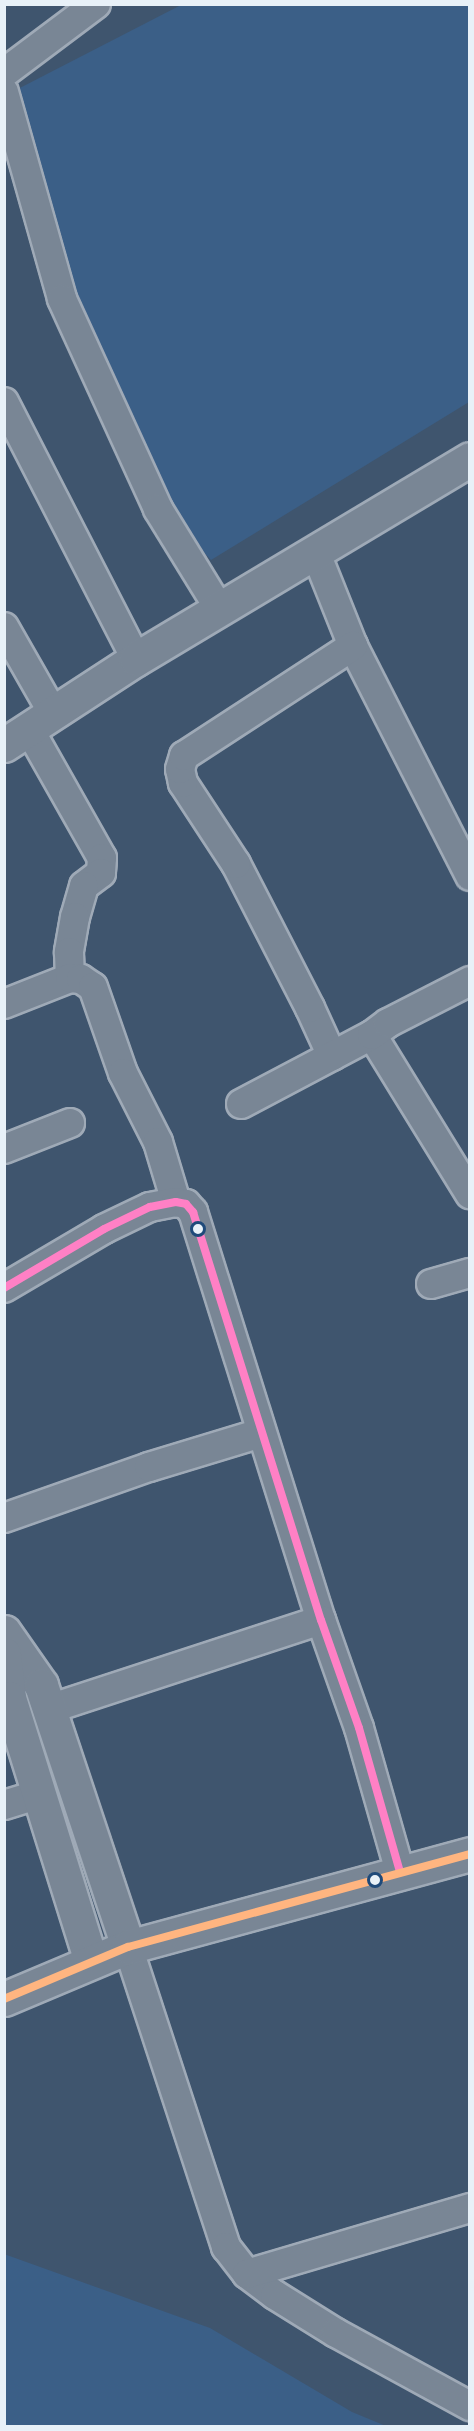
<!DOCTYPE html>
<style>
body{margin:0}
#map{position:relative;width:474px;height:2431px;overflow:hidden;background:#3f556e;font-family:"Patrick Hand",sans-serif}
div>[style]{position:absolute}
[style*='--x']{left:calc(var(--x)*1px);top:calc(var(--y)*1px);width:calc(var(--w)*1px);rotate:calc(var(--a)*1deg)}
.built>*{inset:0;background:#3b5f87}
.roads{filter:drop-shadow(2px 0 #9faab7) drop-shadow(-2px 0 #9faab7) drop-shadow(0 2px #9faab7) drop-shadow(0 -2px #9faab7)}
.street>*{height:28px;margin:-14px;padding:0 14px;transform-origin:14px;border-radius:14px;background:#798695}
.secondary>*{height:33px;margin:-16.5px;padding:0 16.5px;transform-origin:16.5px;border-radius:16.5px;background:#798695}
.bus-1>*{height:8px;margin:-4px;padding:0 4px;transform-origin:4px;border-radius:4px;background:#ff80c5}
.bus-2>*{height:8px;margin:-4px;padding:0 4px;transform-origin:4px;border-radius:4px;background:#ffb580}
.dots>*{width:16px;height:16px;translate:-50% -50%;box-sizing:border-box;border:3px solid #1f4a7a;border-radius:50%}
span{translate:-50% -50%;white-space:nowrap;text-align:center;line-height:1.15;-webkit-text-stroke:5px #1f4a7a;paint-order:stroke}
.frame{position:absolute;inset:0;border:6px solid #e8f1f8;pointer-events:none}
</style>
<div id="map">
<div class="built">
<div style="clip-path:polygon(181px 5px,469px 5px,469px 402px,211px 560px,164px 510px,74px 293px,14px 91px)"></div>
<div style="clip-path:polygon(4px 2254px,210px 2328px,352px 2412px,386px 2426px,5px 2426px)"></div>
</div>
<div class="roads">
<div class="street">
<div style="--x:4;--y:73;--w:115;--a:-36.9"></div>
<div style="--x:4;--y:92;--w:215;--a:74.3"></div>
<div style="--x:62;--y:299;--w:231;--a:65.4"></div>
<div style="--x:158;--y:509;--w:116;--a:58.4"></div>
<div style="--x:4;--y:402;--w:289;--a:62.8"></div>
<div style="--x:315;--y:551;--w:102;--a:68.2"></div>
<div style="--x:353;--y:646;--w:258;--a:63"></div>
<div style="--x:4;--y:627;--w:99;--a:60.3"></div>
<div style="--x:29;--y:729;--w:148;--a:60.5"></div>
<div style="--x:102;--y:858;--w:15;--a:94"></div>
<div style="--x:101;--y:873;--w:21;--a:143"></div>
<div style="--x:84;--y:886;--w:32;--a:106"></div>
<div style="--x:75;--y:917;--w:36;--a:100"></div>
<div style="--x:69;--y:952;--w:26;--a:88"></div>
<div style="--x:4;--y:1004;--w:71;--a:-21.5"></div>
<div style="--x:70;--y:978;--w:11;--a:5"></div>
<div style="--x:81;--y:979;--w:14;--a:34"></div>
<div style="--x:93;--y:987;--w:91;--a:70.8"></div>
<div style="--x:123;--y:1073;--w:77;--a:63.1"></div>
<div style="--x:158;--y:1142;--w:63;--a:73.3"></div>
<div style="--x:372;--y:1035;--w:187;--a:58.4"></div>
<div style="--x:332;--y:1056;--w:53;--a:-114.6"></div>
<div style="--x:310;--y:1008;--w:162;--a:-117.2"></div>
<div style="--x:236;--y:864;--w:97;--a:-123.2"></div>
<div style="--x:183;--y:783;--w:14;--a:-102"></div>
<div style="--x:180;--y:769;--w:14;--a:-73"></div>
<div style="--x:184;--y:756;--w:202;--a:-33.1"></div>
<div style="--x:241;--y:1104;--w:148;--a:-27.8"></div>
<div style="--x:372;--y:1035;--w:20;--a:-37"></div>
<div style="--x:388;--y:1023;--w:92;--a:-27.1"></div>
<div style="--x:4;--y:1149;--w:71;--a:-21.5"></div>
<div style="--x:431;--y:1284;--w:41;--a:-15.8"></div>
<div style="--x:4;--y:1288;--w:116;--a:-30.5"></div>
<div style="--x:104;--y:1229;--w:51;--a:-25.6"></div>
<div style="--x:150;--y:1207;--w:26;--a:-11"></div>
<div style="--x:176;--y:1202;--w:10;--a:11"></div>
<div style="--x:186;--y:1204;--w:11;--a:49"></div>
<div style="--x:193;--y:1212;--w:428;--a:72.6"></div>
<div style="--x:321;--y:1620;--w:114;--a:70.6"></div>
<div style="--x:359;--y:1728;--w:150;--a:74.1"></div>
<div style="--x:4;--y:1518;--w:154;--a:-19.4"></div>
<div style="--x:149;--y:1467;--w:117;--a:-16.9"></div>
<div style="--x:49;--y:1709;--w:286;--a:-18.1"></div>
<div style="--x:4;--y:1805;--w:37;--a:-17"></div>
<div style="--x:128;--y:1947;--w:316;--a:71.9"></div>
<div style="--x:226;--y:2247;--w:34;--a:52"></div>
<div style="--x:247;--y:2274;--w:35;--a:37"></div>
<div style="--x:275;--y:2295;--w:72;--a:31.9"></div>
<div style="--x:336;--y:2333;--w:153;--a:28.6"></div>
<div style="--x:247;--y:2274;--w:233;--a:-16.5"></div>
</div>
<div class="secondary">
<div style="--x:4;--y:745;--w:158;--a:-33.1"></div>
<div style="--x:136;--y:659;--w:389;--a:-30.9"></div>
<div style="--x:4;--y:1632;--w:65;--a:55.1"></div>
<div style="--x:41;--y:1685;--w:276;--a:71.6"></div>
<div style="--x:4;--y:1654;--w:44;--a:83.5"></div>
<div style="--x:9;--y:1698;--w:275;--a:72.7"></div>
<div style="--x:4;--y:1999;--w:134;--a:-22.8"></div>
<div style="--x:128;--y:1947;--w:354;--a:-15.2"></div>
</div>
</div>
<div class="bus-1">
<div style="--x:4;--y:1288;--w:116;--a:-30.5"></div>
<div style="--x:104;--y:1229;--w:51;--a:-25.6"></div>
<div style="--x:150;--y:1207;--w:26;--a:-11"></div>
<div style="--x:176;--y:1202;--w:10;--a:11"></div>
<div style="--x:186;--y:1204;--w:11;--a:49"></div>
<div style="--x:193;--y:1212;--w:428;--a:72.6"></div>
<div style="--x:321;--y:1620;--w:114;--a:70.6"></div>
<div style="--x:359;--y:1728;--w:150;--a:74.1"></div>
</div>
<div class="bus-2">
<div style="--x:4;--y:1999;--w:134;--a:-22.8"></div>
<div style="--x:128;--y:1947;--w:354;--a:-15.2"></div>
</div>
<div class="dots">
<div style="left:198px;top:1229px;background:#e8f1f8"></div>
<div style="left:375px;top:1880px;background:#e8f1f8"></div>
</div>
<div class="frame"></div>
</div>
